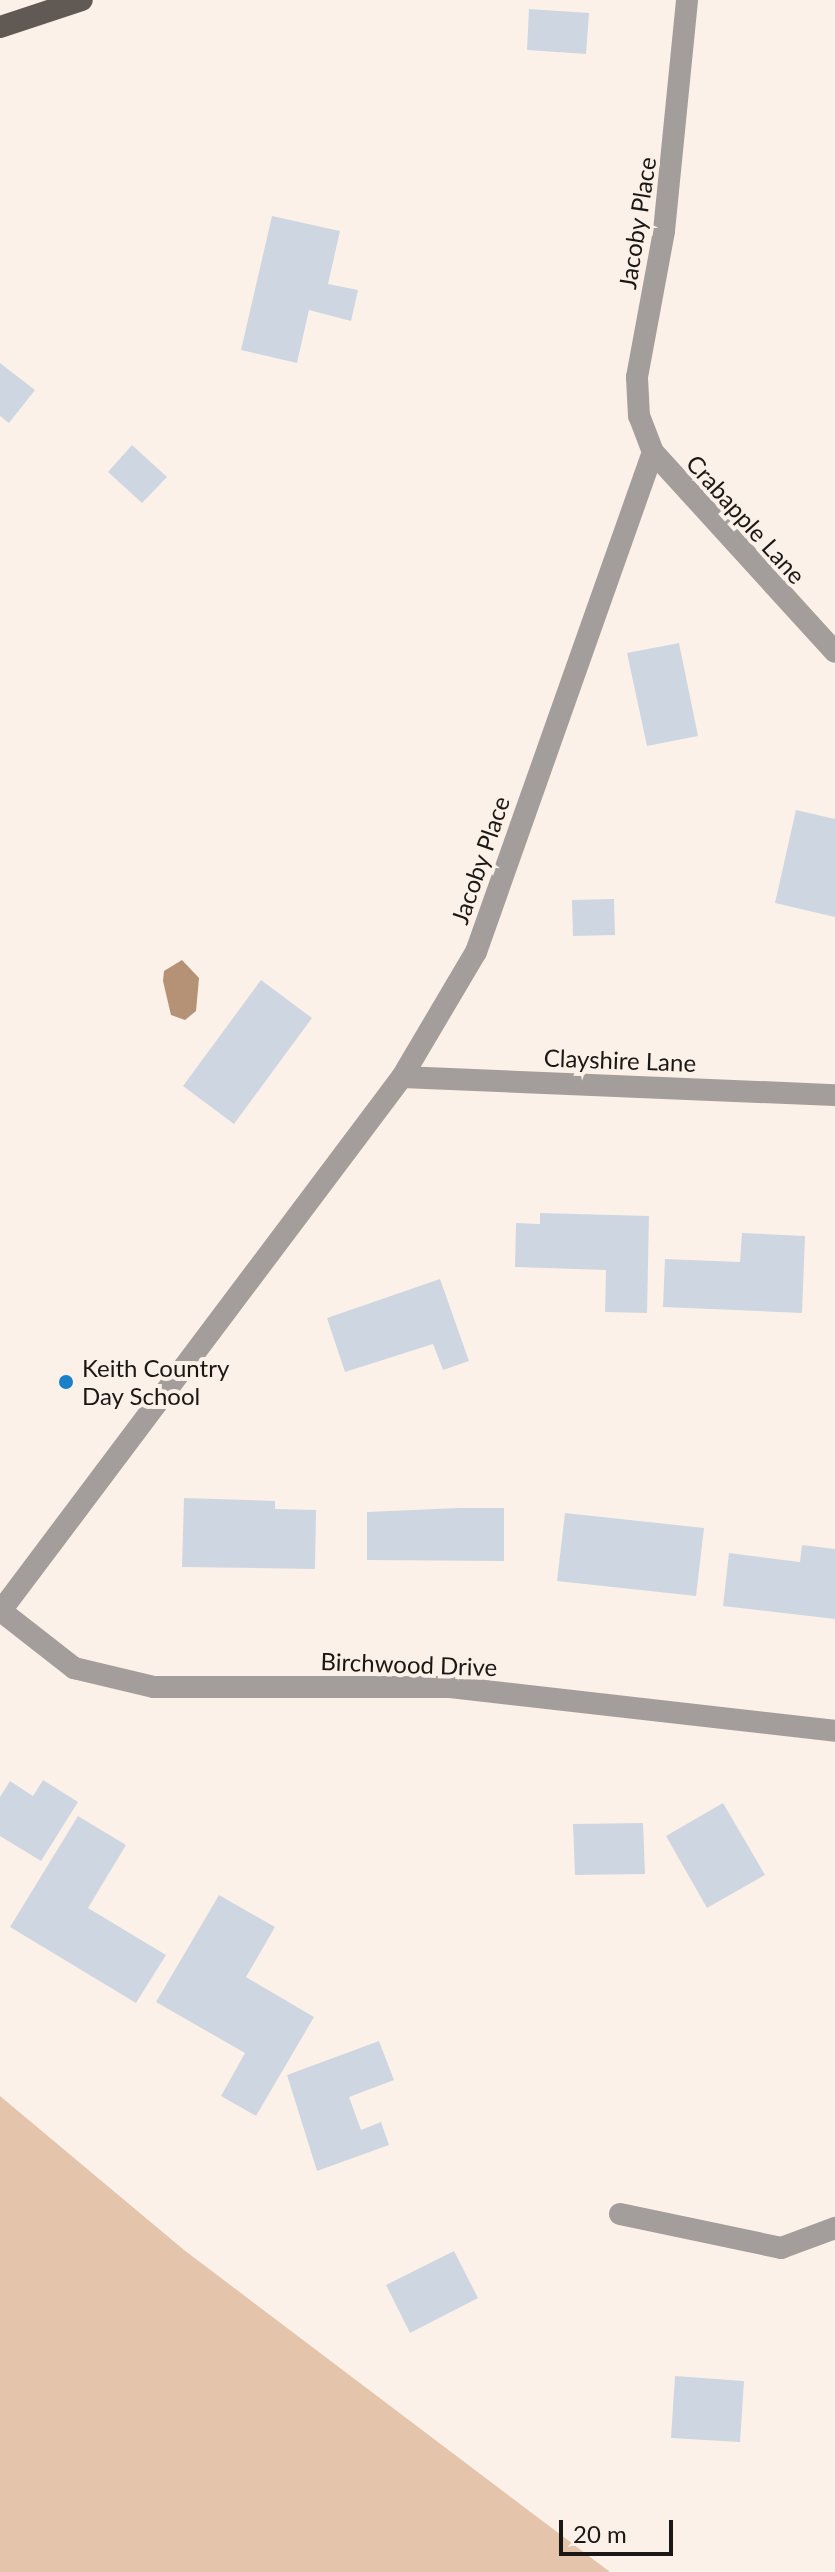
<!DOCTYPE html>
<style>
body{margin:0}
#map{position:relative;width:835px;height:2572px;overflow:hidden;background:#fcf1e8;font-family:Lato,sans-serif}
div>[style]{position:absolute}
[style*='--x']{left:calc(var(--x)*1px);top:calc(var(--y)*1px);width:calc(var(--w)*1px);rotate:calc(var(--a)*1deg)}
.green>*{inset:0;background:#e4c4ab}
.water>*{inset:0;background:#b59175}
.building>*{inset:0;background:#ced7e1}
.minor>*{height:22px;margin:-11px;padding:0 11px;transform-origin:11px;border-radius:11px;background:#a39e9b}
.primary>*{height:22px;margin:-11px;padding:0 11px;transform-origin:11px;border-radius:11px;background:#615953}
.dots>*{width:22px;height:22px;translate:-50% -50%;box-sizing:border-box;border:4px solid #fcf1e8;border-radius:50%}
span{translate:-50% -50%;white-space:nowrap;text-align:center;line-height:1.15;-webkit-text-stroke:8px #fcf1e8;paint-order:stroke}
.street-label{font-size:24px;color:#1b1714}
.poi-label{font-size:24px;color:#1b1714}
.left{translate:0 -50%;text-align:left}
.scale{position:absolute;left:559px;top:2520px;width:114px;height:36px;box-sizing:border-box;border:4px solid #1b1714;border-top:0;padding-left:10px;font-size:24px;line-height:28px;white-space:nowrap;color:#1b1714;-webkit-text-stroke:6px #fcf1e8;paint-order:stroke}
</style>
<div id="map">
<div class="green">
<div style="clip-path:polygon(0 2096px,184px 2250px,610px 2572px,0 2572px)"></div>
</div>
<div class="water">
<div style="clip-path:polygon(182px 960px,199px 978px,196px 1011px,185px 1020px,171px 1015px,163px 981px,164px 971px)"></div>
</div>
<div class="building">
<div style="clip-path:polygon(529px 9px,589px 13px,586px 54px,527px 50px)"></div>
<div style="clip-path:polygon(272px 216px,340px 231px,328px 284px,358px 290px,351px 321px,309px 310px,297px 363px,241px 350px)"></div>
<div style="clip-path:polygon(0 363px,35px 390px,9px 423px,0 416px)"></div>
<div style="clip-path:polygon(132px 445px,167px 477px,142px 503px,108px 472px)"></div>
<div style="clip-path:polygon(679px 643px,698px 736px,647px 746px,627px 653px)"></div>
<div style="clip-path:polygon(796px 810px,835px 819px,835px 917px,775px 903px)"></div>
<div style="clip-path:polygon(614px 899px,615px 935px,573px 936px,572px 900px)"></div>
<div style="clip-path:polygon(261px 980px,312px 1018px,234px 1124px,183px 1086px)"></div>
<div style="clip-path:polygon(540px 1213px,649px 1216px,647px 1313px,605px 1312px,606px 1270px,515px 1267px,516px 1223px,540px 1224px)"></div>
<div style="clip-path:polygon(742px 1233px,805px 1236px,802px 1313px,663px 1307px,665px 1259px,740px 1262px)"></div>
<div style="clip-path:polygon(440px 1279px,469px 1361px,443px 1370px,433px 1344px,345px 1372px,327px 1318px)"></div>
<div style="clip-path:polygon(184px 1498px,275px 1501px,275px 1509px,316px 1510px,315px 1569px,182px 1567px)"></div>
<div style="clip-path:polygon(458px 1508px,504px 1508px,504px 1561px,367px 1560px,367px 1512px)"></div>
<div style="clip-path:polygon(565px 1513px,704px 1528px,696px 1596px,557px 1581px)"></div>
<div style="clip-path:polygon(802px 1545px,835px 1549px,835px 1619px,723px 1606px,729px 1553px,800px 1562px)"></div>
<div style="clip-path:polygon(43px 1780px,78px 1802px,41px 1861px,0 1836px,0 1797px,10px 1781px,33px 1796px)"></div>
<div style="clip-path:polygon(723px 1803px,765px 1875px,707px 1908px,666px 1836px)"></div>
<div style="clip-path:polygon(78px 1816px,126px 1845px,88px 1908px,166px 1955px,136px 2003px,10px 1927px)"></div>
<div style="clip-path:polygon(643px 1823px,645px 1874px,575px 1875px,573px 1824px)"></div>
<div style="clip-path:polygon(219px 1895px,275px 1927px,246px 1977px,314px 2017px,256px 2116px,221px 2096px,245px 2053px,156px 2002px)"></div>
<div style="clip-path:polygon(379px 2041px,394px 2080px,349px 2097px,361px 2130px,381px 2122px,389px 2145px,317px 2171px,287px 2075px)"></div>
<div style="clip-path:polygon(454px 2251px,478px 2298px,410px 2333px,386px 2285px)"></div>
<div style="clip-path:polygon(675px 2376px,744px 2381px,740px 2442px,671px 2438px)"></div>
</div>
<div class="minor">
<div style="--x:653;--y:452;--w:270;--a:47.7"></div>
<div style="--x:402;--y:1077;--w:433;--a:2.4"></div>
<div style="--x:1;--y:1611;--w:93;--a:38"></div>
<div style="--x:74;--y:1668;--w:82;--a:13.4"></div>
<div style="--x:154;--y:1687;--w:296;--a:0"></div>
<div style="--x:450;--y:1687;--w:388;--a:6.5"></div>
<div style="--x:0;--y:1612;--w:669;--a:-53.08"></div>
<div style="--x:402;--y:1077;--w:145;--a:-59.4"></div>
<div style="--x:476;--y:952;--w:530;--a:-70.51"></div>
<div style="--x:653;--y:452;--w:39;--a:-111"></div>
<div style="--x:639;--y:416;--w:39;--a:-93"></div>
<div style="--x:637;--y:377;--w:148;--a:-79.5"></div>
<div style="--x:664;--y:231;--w:232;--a:-84.3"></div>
<div style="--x:620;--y:2214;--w:165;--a:11.9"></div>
<div style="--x:781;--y:2248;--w:58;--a:-20.3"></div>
</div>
<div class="primary">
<div style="--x:0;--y:27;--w:86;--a:-18.2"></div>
</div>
<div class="dots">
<div style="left:66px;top:1382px;background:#1b7fca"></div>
</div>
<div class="street-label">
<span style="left:637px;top:223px;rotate:-81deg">Jacoby Place</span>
<span style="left:746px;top:519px;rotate:48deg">Crabapple Lane</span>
<span style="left:480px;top:860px;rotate:-71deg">Jacoby Place</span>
<span style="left:620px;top:1060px;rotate:2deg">Clayshire Lane</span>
<span style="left:409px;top:1664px;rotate:2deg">Birchwood Drive</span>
</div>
<div class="poi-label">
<span class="left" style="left:82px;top:1382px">Keith Country<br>Day School</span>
</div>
<div class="scale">20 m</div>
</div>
